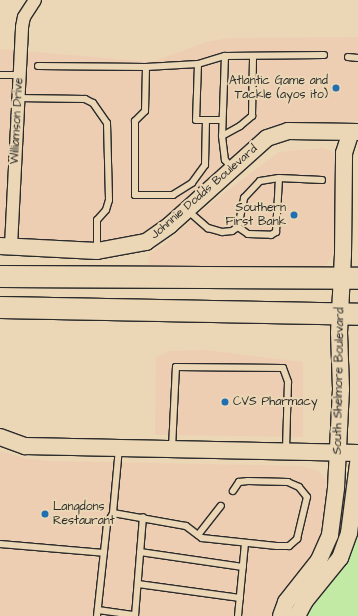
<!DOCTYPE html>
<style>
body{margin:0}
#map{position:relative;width:358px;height:616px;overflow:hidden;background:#ebd7b5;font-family:"Architects Daughter",sans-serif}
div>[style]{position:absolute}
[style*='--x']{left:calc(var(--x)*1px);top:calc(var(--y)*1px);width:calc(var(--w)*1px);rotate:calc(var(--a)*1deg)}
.built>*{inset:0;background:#edceb3}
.green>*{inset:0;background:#c2eaa5}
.roads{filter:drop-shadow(1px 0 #2b2b2b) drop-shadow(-1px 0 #2b2b2b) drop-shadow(0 1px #2b2b2b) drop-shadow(0 -1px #2b2b2b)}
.lane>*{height:6px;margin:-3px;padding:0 3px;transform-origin:3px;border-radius:3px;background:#ebd7b5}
.street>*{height:12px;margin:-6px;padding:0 6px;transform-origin:6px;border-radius:6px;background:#ebd7b5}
.secondary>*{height:16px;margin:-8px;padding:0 8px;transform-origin:8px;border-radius:8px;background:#ebd7b5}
.highway>*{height:21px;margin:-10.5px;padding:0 10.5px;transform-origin:10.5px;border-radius:10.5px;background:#ebd7b5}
.dots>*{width:11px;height:11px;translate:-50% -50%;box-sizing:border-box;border:2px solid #ebd7b5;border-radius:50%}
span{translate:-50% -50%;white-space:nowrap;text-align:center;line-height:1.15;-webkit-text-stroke:4px #ebd7b5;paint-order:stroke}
.poi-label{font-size:12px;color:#2b2b2b}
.right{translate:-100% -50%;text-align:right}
.left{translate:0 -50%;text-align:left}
.street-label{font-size:12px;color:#2b2b2b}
</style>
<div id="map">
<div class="built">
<div style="clip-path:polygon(358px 37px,358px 121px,304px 123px,276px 130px,178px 210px,132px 243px,0 244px,0 49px,152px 62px,206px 42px,229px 38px)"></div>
<div style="clip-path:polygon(323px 148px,333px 152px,339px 163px,334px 253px,326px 265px,320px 268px,148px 267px,150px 253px,164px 245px,206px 207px,279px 152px)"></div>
<div style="clip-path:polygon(206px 350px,303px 362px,303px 437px,155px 435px,156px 357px,170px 351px)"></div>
<div style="clip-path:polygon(0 451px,24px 458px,47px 461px,301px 466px,319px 471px,328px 483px,327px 521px,319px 544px,280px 599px,274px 616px,0 616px)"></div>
</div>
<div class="green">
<div style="clip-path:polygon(358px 528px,358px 616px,303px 616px,341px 568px,355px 542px)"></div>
</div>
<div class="roads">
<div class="lane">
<div style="--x:225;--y:56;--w:80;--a:92.1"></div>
<div style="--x:222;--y:136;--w:24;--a:83"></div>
<div style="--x:225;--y:160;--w:12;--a:48"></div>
<div style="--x:348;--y:57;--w:10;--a:6"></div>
<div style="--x:198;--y:64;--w:56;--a:92"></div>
<div style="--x:196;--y:120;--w:26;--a:0"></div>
<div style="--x:38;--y:66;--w:108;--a:0.5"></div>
<div style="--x:0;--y:75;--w:19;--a:0"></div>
<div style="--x:17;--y:98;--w:68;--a:0.8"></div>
<div style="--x:85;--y:99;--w:9;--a:27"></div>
<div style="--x:93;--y:103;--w:24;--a:55"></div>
<div style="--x:107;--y:123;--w:77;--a:88.5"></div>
<div style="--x:109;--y:200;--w:10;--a:107"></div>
<div style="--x:106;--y:210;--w:13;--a:132"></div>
<div style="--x:97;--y:220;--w:31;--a:90"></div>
<div style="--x:206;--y:120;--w:45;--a:91.3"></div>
<div style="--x:205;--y:165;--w:22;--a:126"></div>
<div style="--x:192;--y:183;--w:22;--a:148"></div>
<div style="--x:173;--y:195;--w:38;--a:180"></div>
<div style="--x:135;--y:195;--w:74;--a:-90"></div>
<div style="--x:135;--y:121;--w:14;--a:-45"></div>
<div style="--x:145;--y:111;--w:44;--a:-88.7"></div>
<div style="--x:146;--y:67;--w:52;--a:-3.3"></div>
<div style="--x:198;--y:64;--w:28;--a:-17"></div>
<div style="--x:225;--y:56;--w:99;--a:-0.6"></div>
<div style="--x:222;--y:136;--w:21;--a:-29"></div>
<div style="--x:240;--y:126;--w:16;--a:-40"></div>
<div style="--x:252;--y:116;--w:60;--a:-89"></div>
<div style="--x:187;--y:210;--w:28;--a:41"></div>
<div style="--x:208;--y:228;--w:15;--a:16"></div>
<div style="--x:222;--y:232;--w:10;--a:-6"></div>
<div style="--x:232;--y:231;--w:7;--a:-34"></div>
<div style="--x:238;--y:227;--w:30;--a:-78"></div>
<div style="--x:244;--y:198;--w:23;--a:-47"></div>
<div style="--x:260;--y:181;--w:19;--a:-9"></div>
<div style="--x:279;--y:178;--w:43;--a:2.7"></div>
<div style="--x:238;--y:227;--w:12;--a:35"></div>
<div style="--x:248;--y:234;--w:23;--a:2"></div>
<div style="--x:271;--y:235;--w:6;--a:-31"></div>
<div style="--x:276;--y:232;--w:54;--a:-86.8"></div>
<div style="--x:119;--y:448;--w:65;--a:95.3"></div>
<div style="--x:113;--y:513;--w:74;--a:10.1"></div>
<div style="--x:186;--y:526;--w:20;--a:37"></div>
<div style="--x:202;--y:538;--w:75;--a:6.1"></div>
<div style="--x:277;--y:546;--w:12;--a:0"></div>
<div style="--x:289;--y:546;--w:11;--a:-41"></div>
<div style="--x:297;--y:539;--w:43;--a:-76.6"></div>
<div style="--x:307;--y:497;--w:13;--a:-129"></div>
<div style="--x:299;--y:487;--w:12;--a:-156"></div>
<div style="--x:288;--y:482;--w:40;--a:-178.6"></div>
<div style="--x:248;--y:481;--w:9;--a:174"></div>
<div style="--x:239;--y:482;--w:11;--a:124"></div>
<div style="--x:172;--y:448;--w:81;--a:-87.2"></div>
<div style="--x:176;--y:367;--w:107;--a:0.5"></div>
<div style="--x:283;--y:368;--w:15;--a:70"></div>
<div style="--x:288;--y:382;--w:69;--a:91.7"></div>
<div style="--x:198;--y:535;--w:37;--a:-52"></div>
<div style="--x:0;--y:544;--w:104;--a:4.9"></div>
<div style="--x:140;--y:552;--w:104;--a:8.3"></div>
<div style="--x:138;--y:584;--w:103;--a:7.8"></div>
<div style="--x:98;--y:610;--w:37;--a:8"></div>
<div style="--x:97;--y:616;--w:93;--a:-83.8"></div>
<div style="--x:107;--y:524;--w:13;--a:-61"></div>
<div style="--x:135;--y:616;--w:99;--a:-85.4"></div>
<div style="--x:238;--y:616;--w:73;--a:-84.5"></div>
</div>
<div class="street">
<div style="--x:11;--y:246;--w:219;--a:-87.1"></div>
<div style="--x:22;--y:27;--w:10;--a:-79"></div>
<div style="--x:24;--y:17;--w:20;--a:-57"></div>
</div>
<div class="secondary">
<div style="--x:0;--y:246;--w:97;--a:3"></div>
<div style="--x:97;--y:251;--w:50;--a:-10.4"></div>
<div style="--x:146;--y:242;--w:29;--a:-35"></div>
<div style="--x:170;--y:225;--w:130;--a:-41.9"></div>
<div style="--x:267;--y:138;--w:22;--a:-18"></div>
<div style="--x:288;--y:131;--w:70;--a:0.8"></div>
<div style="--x:0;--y:437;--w:27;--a:20"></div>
<div style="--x:25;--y:446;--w:333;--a:1.2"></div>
<div style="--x:281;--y:616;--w:15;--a:-70"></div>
<div style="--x:286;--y:602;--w:53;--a:-51.8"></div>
<div style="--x:319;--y:560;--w:27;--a:-66"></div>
<div style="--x:330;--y:535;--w:47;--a:-82.7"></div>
<div style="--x:336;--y:488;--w:99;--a:-87.1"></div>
<div style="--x:341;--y:389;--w:56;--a:-92"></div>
<div style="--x:339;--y:333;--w:78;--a:-87.1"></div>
<div style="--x:343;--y:255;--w:102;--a:-89.4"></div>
<div style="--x:344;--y:153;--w:22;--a:-72"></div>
<div style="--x:297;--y:616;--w:17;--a:-62"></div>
<div style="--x:305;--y:601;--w:55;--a:-50.9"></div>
<div style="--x:340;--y:558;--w:27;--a:-70"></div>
<div style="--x:349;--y:533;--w:70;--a:-82.6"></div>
</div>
<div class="highway">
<div style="--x:0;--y:276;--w:358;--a:0.3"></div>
<div style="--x:0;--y:307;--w:358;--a:1.1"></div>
</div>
</div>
<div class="dots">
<div style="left:336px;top:88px;background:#1f6fb2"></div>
<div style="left:294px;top:215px;background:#1f6fb2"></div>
<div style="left:225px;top:402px;background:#1f6fb2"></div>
<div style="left:45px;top:514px;background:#1f6fb2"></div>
</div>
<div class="poi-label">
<span class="right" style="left:328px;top:88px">Atlantic Game and<br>Tackle (ayos ito)</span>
<span class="right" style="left:286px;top:215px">Southern<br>First Bank</span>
<span class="left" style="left:233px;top:402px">CVS Pharmacy</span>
<span class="left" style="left:53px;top:514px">Langdons<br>Restaurant</span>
</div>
<div class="street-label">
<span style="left:17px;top:121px;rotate:-87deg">Williamson Drive</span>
<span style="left:204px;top:192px;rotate:-41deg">Johnnie Dodds Boulevard</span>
<span style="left:339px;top:381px;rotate:-89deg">South Shelmore Boulevard</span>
</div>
</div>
